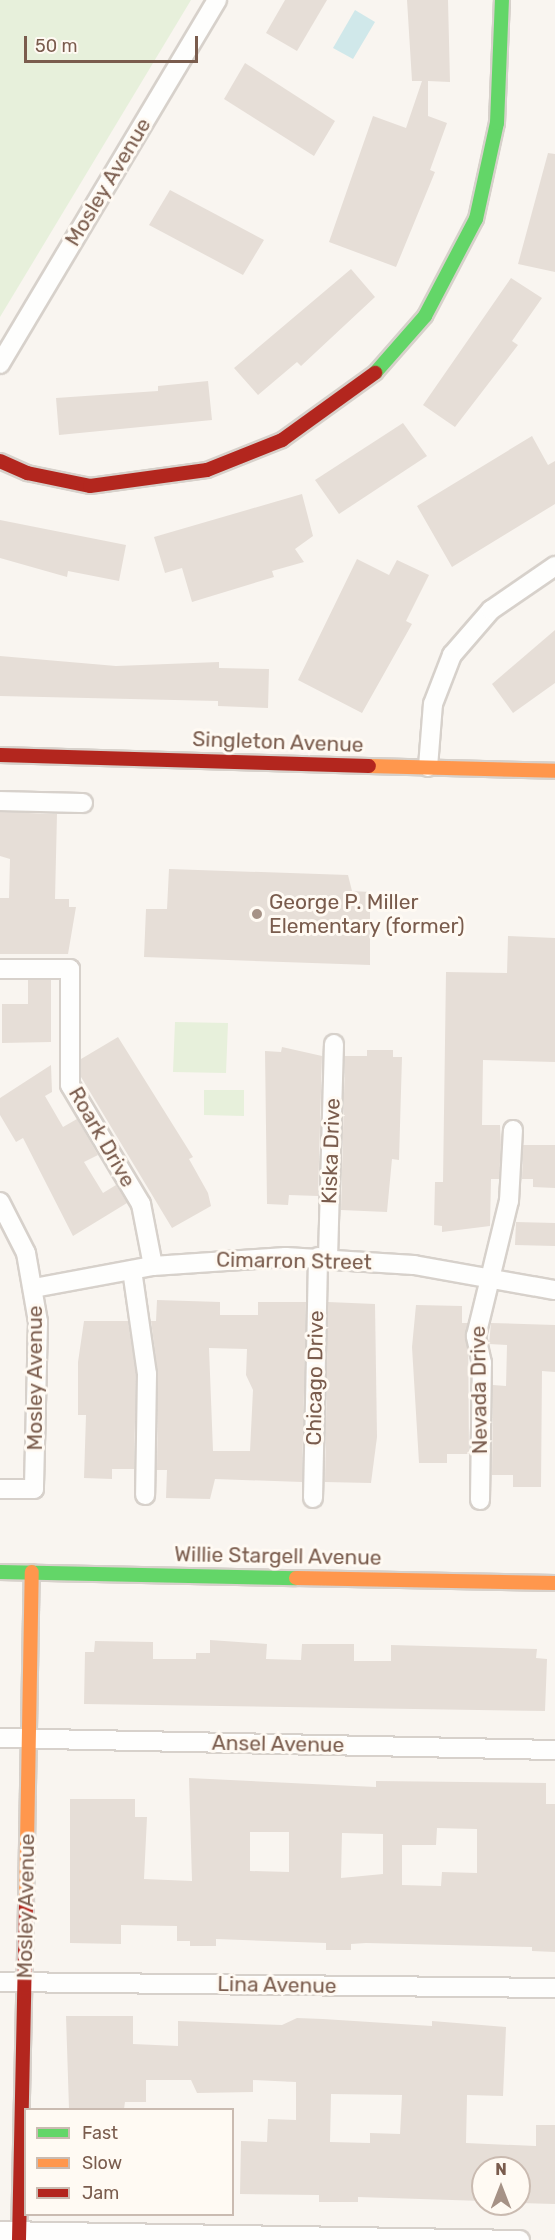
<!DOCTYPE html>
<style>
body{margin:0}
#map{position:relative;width:555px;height:2240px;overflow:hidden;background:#f9f5f0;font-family:Rubik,sans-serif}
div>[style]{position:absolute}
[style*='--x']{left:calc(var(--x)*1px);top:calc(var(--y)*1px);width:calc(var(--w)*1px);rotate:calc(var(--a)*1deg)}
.green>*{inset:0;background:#e7f0db}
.water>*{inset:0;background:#d0e8ea}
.building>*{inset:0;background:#e6ded7}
.roads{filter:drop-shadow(2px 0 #d7d1cb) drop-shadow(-2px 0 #d7d1cb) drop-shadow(0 2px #d7d1cb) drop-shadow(0 -2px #d7d1cb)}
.street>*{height:18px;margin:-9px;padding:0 9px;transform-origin:9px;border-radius:9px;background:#fefefd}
.fast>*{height:14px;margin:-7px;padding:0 7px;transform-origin:7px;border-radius:7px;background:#63d668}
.slow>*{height:14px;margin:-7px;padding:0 7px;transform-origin:7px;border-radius:7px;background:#ff974d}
.jam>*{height:14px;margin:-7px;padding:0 7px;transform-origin:7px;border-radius:7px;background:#b3261e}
.dots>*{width:16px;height:16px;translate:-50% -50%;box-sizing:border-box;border:3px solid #fffaf3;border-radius:50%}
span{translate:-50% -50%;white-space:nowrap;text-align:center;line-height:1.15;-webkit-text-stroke:6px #fffaf3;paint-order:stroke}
.street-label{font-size:21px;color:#7a5c4d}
.poi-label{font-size:21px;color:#7a5c4d}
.left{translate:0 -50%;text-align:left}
.legend{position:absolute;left:24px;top:2108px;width:210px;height:108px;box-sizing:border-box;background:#fffaf3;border:2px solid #cabbb1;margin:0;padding:8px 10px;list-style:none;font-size:18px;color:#7a5c4d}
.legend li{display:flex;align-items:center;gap:12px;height:30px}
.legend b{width:30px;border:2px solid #cabbb1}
.north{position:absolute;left:471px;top:2156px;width:60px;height:60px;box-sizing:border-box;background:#fffaf3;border:2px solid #cabbb1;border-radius:50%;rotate:0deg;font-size:16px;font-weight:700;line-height:24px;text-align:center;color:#7a5c4d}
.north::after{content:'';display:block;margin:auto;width:21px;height:27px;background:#a69286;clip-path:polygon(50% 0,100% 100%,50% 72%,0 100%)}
.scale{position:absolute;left:24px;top:36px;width:174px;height:27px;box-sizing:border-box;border:3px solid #7a5c4d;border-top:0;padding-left:8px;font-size:18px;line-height:21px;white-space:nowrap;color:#7a5c4d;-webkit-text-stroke:4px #fffaf3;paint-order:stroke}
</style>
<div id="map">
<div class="green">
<div style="clip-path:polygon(0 0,191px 0,0 317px)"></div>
<div style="clip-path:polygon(175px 1022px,228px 1023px,226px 1073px,173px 1072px)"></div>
<div style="clip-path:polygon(204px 1090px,244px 1090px,244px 1116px,204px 1115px)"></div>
</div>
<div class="water">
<div style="clip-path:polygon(355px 10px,375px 22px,353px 59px,333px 48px)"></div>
</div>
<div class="building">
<div style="clip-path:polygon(285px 0,327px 0,297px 51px,266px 33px)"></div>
<div style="clip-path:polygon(407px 0,448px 0,450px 82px,428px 81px,428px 116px,447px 123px,430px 170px,435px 172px,396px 267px,329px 242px,373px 116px,406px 128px,422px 81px,412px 81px)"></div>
<div style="clip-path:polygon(245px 63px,335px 121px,314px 156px,224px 99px)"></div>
<div style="clip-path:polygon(548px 153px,555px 154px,555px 272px,518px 264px)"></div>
<div style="clip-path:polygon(170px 190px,264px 240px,243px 275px,149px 225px)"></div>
<div style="clip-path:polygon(351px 269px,375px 297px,301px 366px,297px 362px,258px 395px,234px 368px)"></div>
<div style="clip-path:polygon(511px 278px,542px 298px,512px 341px,518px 345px,455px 427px,423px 405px)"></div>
<div style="clip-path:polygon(208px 381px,212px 420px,59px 435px,56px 398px,158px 391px,158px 386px)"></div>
<div style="clip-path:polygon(403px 423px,427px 456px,339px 514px,315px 480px)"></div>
<div style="clip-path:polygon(532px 436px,548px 465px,555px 461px,555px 504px,452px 567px,417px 506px)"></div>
<div style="clip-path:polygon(302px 494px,313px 536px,295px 549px,304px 562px,272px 571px,274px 577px,192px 602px,182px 568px,165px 573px,154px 537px)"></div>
<div style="clip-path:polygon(0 520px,126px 545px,119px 581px,68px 571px,67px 577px,0 558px)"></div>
<div style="clip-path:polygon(357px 559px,389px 575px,397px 560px,429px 575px,406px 621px,412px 624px,362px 713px,298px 680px)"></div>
<div style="clip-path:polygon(555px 630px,555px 683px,513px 713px,492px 684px)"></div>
<div style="clip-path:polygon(0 656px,116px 666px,219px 662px,219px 668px,269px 669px,268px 708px,218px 706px,218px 701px,0 696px)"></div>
<div style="clip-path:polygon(0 812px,57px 814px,55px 899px,69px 899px,69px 907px,76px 907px,68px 954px,0 954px,0 898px,9px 898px,10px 859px,0 856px)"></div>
<div style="clip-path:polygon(169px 869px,348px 875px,352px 891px,370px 892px,370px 965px,144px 957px,146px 909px,167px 909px)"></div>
<div style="clip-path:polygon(508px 936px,555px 938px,555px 1062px,483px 1060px,482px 1125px,500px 1125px,501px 1145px,499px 1179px,491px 1179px,490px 1226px,442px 1232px,442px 1226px,434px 1225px,435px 1182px,443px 1182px,446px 972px,507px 973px)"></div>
<div style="clip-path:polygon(28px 980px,51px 980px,51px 1042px,2px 1043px,2px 1004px,28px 1004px)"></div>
<div style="clip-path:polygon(118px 1037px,193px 1157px,189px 1159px,208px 1193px,211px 1206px,172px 1228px,81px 1077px,81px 1059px)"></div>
<div style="clip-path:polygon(282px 1047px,322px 1056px,318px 1196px,289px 1195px,288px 1205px,267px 1204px,265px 1051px,281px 1052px)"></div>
<div style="clip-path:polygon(367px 1050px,393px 1050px,393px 1057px,402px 1057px,399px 1160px,392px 1159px,387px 1212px,341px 1210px,345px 1056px,367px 1056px)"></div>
<div style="clip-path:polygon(51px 1065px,52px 1092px,45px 1096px,63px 1127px,77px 1119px,98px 1155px,84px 1162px,103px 1193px,116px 1185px,127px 1203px,73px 1236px,23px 1138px,16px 1142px,0 1115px,0 1098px)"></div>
<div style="clip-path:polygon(523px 1145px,555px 1145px,555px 1188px,533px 1187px,533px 1179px,522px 1179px)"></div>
<div style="clip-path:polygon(516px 1222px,555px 1223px,555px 1246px,515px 1245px)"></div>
<div style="clip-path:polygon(evenodd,157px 1300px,220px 1302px,220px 1315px,258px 1315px,258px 1302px,306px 1302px,302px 1482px,215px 1479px,210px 1499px,166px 1498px,167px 1470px,157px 1470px,158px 1374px,151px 1321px,156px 1321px,157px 1300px,209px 1348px,247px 1349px,246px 1375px,253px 1390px,250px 1451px,213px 1451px,209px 1348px)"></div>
<div style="clip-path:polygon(328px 1302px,375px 1304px,377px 1437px,371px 1483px,325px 1482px)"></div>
<div style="clip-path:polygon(416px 1305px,462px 1306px,462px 1323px,468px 1323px,469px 1454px,447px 1454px,447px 1463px,419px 1463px,412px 1347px)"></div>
<div style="clip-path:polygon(84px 1321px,128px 1321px,136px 1375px,134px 1469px,112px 1469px,112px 1479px,84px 1478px,86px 1415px,78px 1415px,78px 1362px)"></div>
<div style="clip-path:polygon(491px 1323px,555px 1325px,555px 1372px,542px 1371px,541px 1487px,513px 1487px,513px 1475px,492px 1475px,493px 1385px,506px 1386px,507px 1345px,489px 1344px)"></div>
<div style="clip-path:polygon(210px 1640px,267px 1644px,266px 1659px,301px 1660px,302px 1644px,354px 1644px,354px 1661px,391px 1661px,391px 1645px,537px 1649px,536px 1658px,547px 1659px,545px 1711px,84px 1704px,85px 1652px,94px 1652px,95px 1641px,153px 1642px,153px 1659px,196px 1659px,196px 1653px,210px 1653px)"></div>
<div style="clip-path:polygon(evenodd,189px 1778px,376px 1787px,376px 1781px,546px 1783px,546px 1804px,555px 1804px,555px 1952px,532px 1951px,532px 1947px,366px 1943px,351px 1944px,351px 1950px,326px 1950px,326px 1943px,216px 1939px,216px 1946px,190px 1946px,190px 1941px,177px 1941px,177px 1926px,121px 1925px,121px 1944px,70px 1943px,70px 1799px,135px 1799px,135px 1817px,147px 1817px,144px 1879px,192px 1881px,189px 1778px,437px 1828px,477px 1829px,477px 1873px,442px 1872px,441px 1886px,402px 1885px,402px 1845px,436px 1845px,437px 1828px,189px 1778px,250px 1832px,289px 1832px,289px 1872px,250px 1871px,250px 1832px,189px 1778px,342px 1833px,383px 1834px,383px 1874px,341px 1878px,342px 1833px)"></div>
<div style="clip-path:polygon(evenodd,66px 2016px,133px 2016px,133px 2044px,178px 2046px,178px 2021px,282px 2025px,297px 2018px,323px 2019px,432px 2026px,432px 2021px,506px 2027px,503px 2096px,467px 2095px,466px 2143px,536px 2146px,536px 2125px,555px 2125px,555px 2204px,519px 2203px,519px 2168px,483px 2168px,483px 2201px,358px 2197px,358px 2202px,319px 2202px,319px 2195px,240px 2194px,241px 2141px,267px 2142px,268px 2119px,296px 2120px,296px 2082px,253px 2080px,253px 2092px,197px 2093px,191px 2080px,146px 2080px,146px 2102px,125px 2102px,124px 2109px,69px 2109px,66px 2016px,331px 2094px,402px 2095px,400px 2134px,370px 2133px,370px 2143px,330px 2142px,331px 2094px)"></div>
</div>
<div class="roads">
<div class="street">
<div style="--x:0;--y:364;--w:424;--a:-59.2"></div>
<div style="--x:428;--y:767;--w:63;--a:-85.5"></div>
<div style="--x:433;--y:704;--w:53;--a:-68.8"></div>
<div style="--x:452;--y:655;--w:60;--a:-49.1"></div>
<div style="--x:491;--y:610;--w:78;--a:-34.5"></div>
<div style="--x:0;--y:801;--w:83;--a:1.4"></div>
<div style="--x:0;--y:969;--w:70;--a:0"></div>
<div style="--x:70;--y:969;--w:116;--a:90"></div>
<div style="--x:70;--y:1085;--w:139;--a:59.2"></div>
<div style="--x:141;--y:1204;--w:63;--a:79"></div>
<div style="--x:0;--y:1202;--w:57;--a:63"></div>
<div style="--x:26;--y:1253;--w:70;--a:80.1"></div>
<div style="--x:38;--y:1322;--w:167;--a:91.4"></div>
<div style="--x:34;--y:1489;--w:34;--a:180"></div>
<div style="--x:328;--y:1258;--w:214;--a:-88.4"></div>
<div style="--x:132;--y:1270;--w:105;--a:81.8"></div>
<div style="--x:147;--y:1374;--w:121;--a:90.9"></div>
<div style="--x:34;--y:1288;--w:121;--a:-10.5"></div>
<div style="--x:153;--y:1266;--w:133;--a:-3.9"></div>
<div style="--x:286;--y:1257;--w:128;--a:3.6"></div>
<div style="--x:414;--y:1265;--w:143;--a:10.1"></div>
<div style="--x:313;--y:1498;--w:241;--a:-88.8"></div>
<div style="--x:480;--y:1500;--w:137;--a:-89.2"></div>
<div style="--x:482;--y:1363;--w:28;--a:-103"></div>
<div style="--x:476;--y:1336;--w:139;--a:-76.3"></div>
<div style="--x:509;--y:1201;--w:71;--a:-86.8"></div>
<div style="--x:0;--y:1738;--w:555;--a:1.24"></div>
<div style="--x:0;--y:1982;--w:555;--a:0.62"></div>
<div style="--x:0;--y:2231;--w:520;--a:0.99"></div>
</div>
<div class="fast">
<div style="--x:375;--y:373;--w:76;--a:-48.7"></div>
<div style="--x:425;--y:316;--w:110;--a:-62.3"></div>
<div style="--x:476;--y:219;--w:98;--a:-77.7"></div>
<div style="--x:497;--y:123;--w:123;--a:-87.7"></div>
<div style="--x:0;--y:1572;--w:296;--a:1.2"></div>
</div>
<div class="slow">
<div style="--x:369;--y:766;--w:186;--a:1.5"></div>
<div style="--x:296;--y:1578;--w:259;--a:1.1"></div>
<div style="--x:26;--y:1901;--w:329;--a:-89"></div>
</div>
<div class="jam">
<div style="--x:0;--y:461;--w:30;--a:24"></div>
<div style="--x:27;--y:473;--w:64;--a:11.7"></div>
<div style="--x:90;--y:486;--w:118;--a:-7.8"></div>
<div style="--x:207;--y:470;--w:81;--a:-21.8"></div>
<div style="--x:282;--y:440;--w:115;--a:-35.8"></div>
<div style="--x:0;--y:755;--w:369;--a:1.7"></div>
<div style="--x:19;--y:2240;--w:339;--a:-88.8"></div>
</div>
</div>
<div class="dots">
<div style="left:257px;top:914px;background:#a69286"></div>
</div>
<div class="street-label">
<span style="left:108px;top:182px;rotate:-59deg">Mosley Avenue</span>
<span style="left:278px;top:742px;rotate:2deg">Singleton Avenue</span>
<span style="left:102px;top:1137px;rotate:60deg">Roark Drive</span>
<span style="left:331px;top:1151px;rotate:-88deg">Kiska Drive</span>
<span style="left:294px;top:1261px;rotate:1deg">Cimarron Street</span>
<span style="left:35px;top:1378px;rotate:-90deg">Mosley Avenue</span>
<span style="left:315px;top:1378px;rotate:-89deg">Chicago Drive</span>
<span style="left:479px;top:1390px;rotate:-91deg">Nevada Drive</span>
<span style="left:278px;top:1556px;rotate:1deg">Willie Stargell Avenue</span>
<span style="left:278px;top:1744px;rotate:1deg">Ansel Avenue</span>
<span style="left:26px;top:1906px;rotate:-89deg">Mosley Avenue</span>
<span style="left:277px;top:1985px;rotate:1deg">Lina Avenue</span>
</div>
<div class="poi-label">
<span class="left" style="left:269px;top:914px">George P. Miller<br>Elementary (former)</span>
</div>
<ul class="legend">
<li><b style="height:8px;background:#63d668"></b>Fast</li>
<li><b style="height:8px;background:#ff974d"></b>Slow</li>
<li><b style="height:8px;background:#b3261e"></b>Jam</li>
</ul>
<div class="north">N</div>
<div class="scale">50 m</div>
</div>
